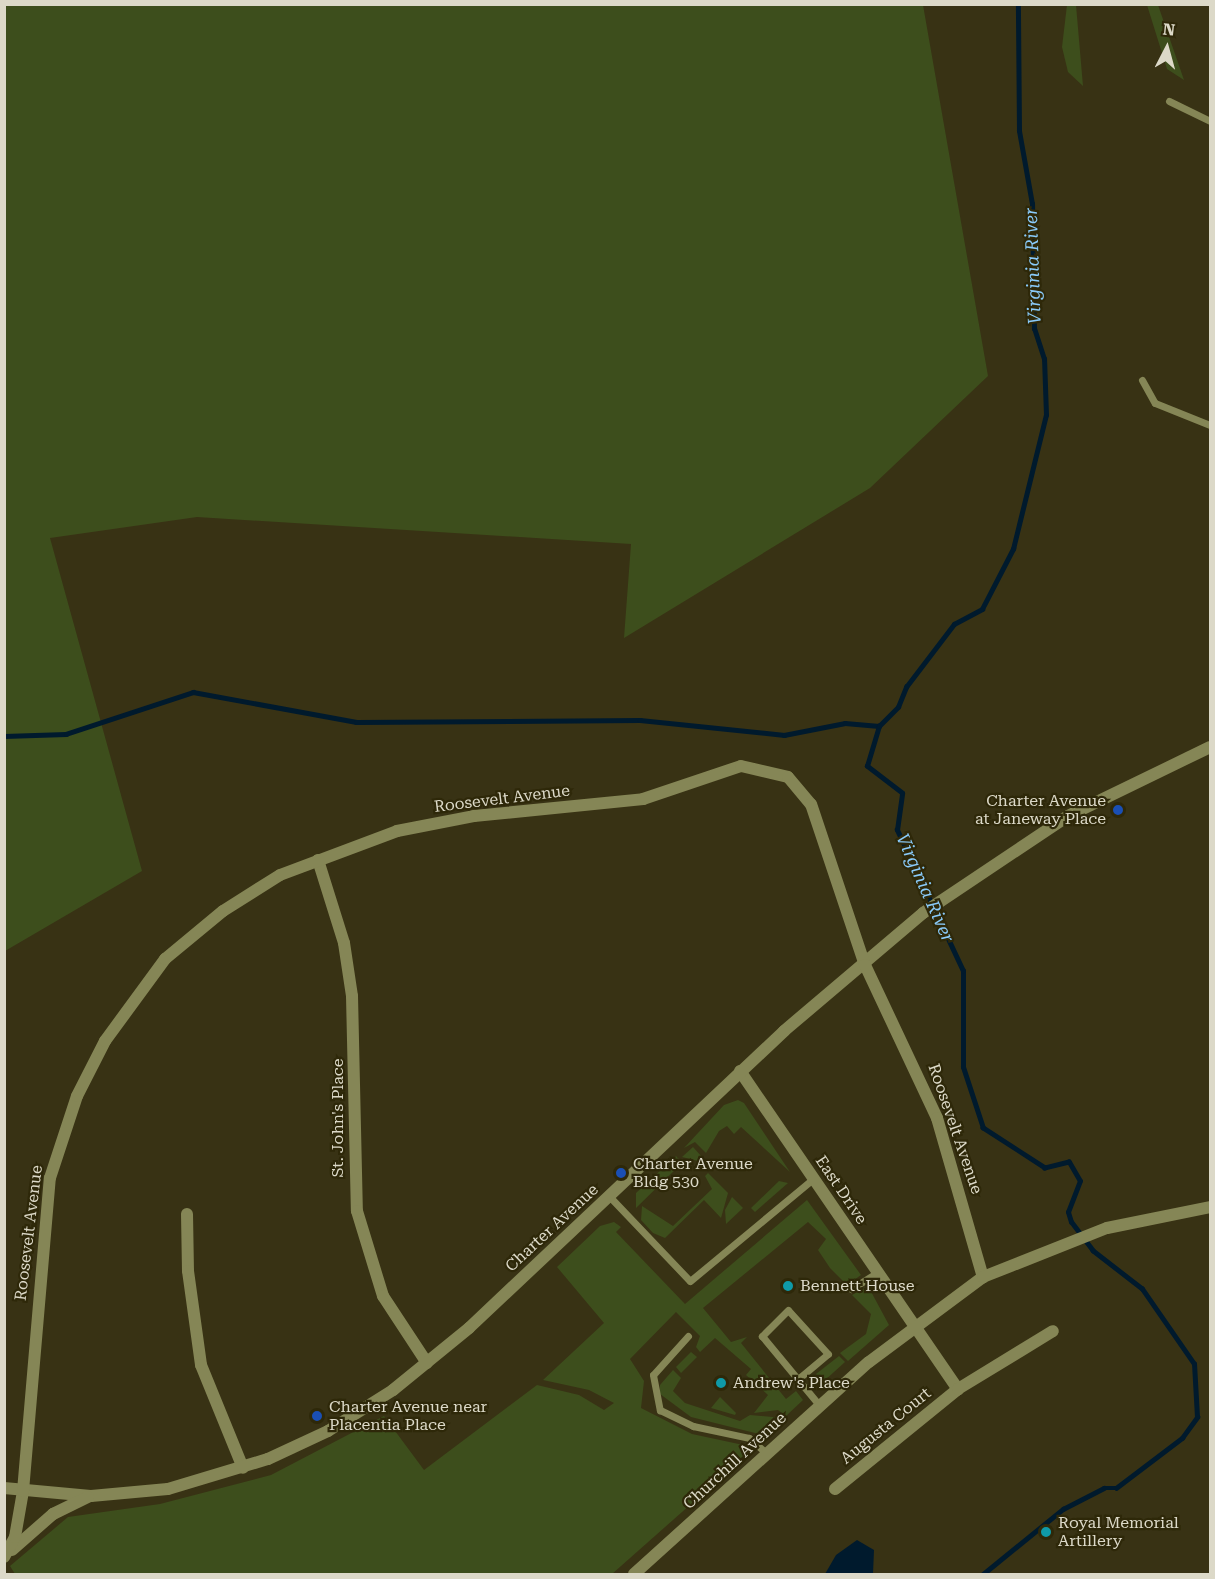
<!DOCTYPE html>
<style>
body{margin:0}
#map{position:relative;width:1215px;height:1579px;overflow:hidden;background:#383214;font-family:"Roboto Serif",serif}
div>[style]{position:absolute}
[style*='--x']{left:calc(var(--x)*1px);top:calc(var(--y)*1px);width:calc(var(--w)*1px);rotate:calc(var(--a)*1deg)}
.green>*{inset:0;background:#3d4e1c}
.water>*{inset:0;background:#001a2d}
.stream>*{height:4.5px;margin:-2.25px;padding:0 2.25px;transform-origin:2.25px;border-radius:2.25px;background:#001a2d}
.service>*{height:7px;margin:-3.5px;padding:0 3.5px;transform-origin:3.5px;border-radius:3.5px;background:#858656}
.minor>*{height:12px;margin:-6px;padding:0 6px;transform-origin:6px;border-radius:6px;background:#858656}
.dots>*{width:16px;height:16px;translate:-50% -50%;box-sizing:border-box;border:3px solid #2e2809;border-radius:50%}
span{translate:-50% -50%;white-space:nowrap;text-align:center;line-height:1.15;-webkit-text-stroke:4.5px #2e2809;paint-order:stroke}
.street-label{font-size:16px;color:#dcd9c8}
.poi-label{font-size:16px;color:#dcd9c8}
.right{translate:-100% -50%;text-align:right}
.left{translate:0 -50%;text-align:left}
.water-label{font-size:18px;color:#8acbfa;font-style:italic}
.frame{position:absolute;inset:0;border:6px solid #dcd9c8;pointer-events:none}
.north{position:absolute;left:1137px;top:18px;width:60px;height:60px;-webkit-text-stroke:4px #2e2809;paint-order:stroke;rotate:6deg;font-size:16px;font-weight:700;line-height:24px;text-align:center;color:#dcd9c8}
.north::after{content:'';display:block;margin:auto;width:21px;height:27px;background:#dcd9c8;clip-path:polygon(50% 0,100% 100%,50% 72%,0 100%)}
</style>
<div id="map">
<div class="green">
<div style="clip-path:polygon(5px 4px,923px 5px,988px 376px,870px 488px,624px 638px,631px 544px,197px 517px,50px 538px,142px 871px,5px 951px)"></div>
<div style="clip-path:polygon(1067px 5px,1076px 5px,1083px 86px,1068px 72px,1062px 47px)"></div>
<div style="clip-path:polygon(1147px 5px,1158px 5px,1184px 80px,1167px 69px)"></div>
<div style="clip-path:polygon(738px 1100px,744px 1103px,790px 1172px,741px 1127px,734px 1134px,727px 1126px,719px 1131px,706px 1153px,695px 1142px,684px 1148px,724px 1105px)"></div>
<div style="clip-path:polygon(693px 1147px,702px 1157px,698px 1161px,682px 1157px)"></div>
<div style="clip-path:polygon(676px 1156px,682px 1163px,636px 1208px,636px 1193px)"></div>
<div style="clip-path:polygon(708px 1173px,728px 1193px,721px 1218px,704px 1200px,665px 1238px,653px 1233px,641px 1220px,642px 1206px,673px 1226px,712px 1189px,705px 1176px)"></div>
<div style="clip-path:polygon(779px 1181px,788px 1183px,755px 1212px,751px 1208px)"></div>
<div style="clip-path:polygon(732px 1197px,743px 1208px,726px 1224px,725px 1210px)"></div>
<div style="clip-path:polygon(807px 1200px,861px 1275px,847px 1285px,830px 1268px,818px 1250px,826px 1239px,808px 1222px,703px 1308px,731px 1342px,747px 1337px,741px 1343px,786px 1399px,796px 1391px,803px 1400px,786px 1416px,778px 1410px,754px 1413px,768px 1395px,746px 1375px,751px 1369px,715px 1338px,700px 1352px,696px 1347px,700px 1336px,676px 1312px,630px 1359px,644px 1381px,641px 1408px,692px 1434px,748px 1446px,743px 1458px,612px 1574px,15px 1574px,10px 1566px,68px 1517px,160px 1504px,271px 1475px,384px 1416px,424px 1470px,537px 1385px,579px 1395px,604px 1410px,614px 1403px,589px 1390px,543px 1380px,604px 1323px,557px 1267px,600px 1226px,614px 1222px,621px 1227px,616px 1232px,685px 1304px)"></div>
<div style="clip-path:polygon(868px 1286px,889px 1325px,848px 1361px,840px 1353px,866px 1334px,871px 1314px,852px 1295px)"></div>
<div style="clip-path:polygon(691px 1352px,697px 1357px,681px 1373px,676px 1367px)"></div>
<div style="clip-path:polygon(839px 1356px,845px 1362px,823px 1382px,816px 1374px)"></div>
<div style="clip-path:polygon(673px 1370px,681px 1378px,673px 1391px,685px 1403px,740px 1421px,750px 1415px,783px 1418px,763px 1435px,691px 1417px,660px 1394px,660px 1385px)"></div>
<div style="clip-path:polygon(720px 1397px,736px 1413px,735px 1415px,711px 1408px)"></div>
</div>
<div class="water">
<div style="clip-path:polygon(857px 1540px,874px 1550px,873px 1574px,825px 1574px,836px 1555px)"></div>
</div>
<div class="stream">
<div style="--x:4;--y:736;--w:62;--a:-1.8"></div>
<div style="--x:66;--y:734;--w:134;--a:-18.3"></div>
<div style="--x:193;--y:692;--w:166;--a:10.4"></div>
<div style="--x:356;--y:722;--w:284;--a:-0.4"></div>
<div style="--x:640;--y:720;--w:145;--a:5.9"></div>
<div style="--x:784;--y:735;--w:62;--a:-11.1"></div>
<div style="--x:845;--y:723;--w:34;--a:5"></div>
<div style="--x:983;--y:1574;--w:103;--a:-39.1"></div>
<div style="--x:1063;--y:1509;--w:46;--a:-27.1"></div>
<div style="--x:1104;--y:1488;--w:12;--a:0"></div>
<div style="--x:1116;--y:1488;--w:83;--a:-37.1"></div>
<div style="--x:1182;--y:1438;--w:26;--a:-54"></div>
<div style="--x:1197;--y:1417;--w:53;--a:-93.2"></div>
<div style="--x:1194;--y:1364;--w:91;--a:-124.7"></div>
<div style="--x:1142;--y:1289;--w:62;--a:-142.2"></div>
<div style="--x:1093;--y:1251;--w:36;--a:-127"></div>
<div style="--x:1071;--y:1222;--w:10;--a:-107"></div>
<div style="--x:1068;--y:1212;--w:33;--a:-69"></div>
<div style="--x:1080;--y:1181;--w:22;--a:-120"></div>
<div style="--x:1069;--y:1162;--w:25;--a:166"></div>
<div style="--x:1045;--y:1168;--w:74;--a:-147.2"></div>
<div style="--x:983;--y:1128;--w:64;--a:-108.2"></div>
<div style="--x:963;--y:1067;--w:96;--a:-90"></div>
<div style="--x:963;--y:971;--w:156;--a:-115.1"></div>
<div style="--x:897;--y:830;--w:37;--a:-82"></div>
<div style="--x:902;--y:793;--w:44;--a:-142.4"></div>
<div style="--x:867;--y:766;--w:42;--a:-73.3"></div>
<div style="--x:879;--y:726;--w:27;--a:-45"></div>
<div style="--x:898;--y:707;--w:22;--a:-68"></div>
<div style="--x:906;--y:687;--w:79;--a:-52.7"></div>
<div style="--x:954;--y:624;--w:32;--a:-28"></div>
<div style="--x:982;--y:609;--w:68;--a:-62.7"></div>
<div style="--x:1013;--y:549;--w:138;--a:-76.2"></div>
<div style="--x:1046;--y:415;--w:56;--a:-92"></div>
<div style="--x:1044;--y:359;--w:32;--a:-108"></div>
<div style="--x:1034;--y:329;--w:125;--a:-90.9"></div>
<div style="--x:1032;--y:204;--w:74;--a:-100.1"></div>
<div style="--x:1019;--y:131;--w:127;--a:-90.5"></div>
</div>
<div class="service">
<div style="--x:1169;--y:101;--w:46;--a:26"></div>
<div style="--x:1142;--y:380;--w:26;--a:61"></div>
<div style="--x:1155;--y:403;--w:59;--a:21.8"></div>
<div style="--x:609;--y:1196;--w:117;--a:46.4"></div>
<div style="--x:690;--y:1281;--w:160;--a:-39.7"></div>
<div style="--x:851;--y:1289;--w:31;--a:-32"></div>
<div style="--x:688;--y:1336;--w:52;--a:131.9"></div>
<div style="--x:653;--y:1375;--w:36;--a:79"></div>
<div style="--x:660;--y:1410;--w:37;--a:26"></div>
<div style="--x:693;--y:1426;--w:57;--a:12.1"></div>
<div style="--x:749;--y:1438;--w:23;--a:41"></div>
<div style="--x:798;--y:1379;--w:39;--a:-40"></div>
<div style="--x:828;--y:1354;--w:59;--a:-132.3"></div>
<div style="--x:788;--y:1310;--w:37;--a:135"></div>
<div style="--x:762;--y:1336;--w:89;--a:50.4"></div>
</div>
<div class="minor">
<div style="--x:318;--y:860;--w:87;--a:72.6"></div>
<div style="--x:344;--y:943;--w:54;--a:81.4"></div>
<div style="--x:352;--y:996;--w:215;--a:88.7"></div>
<div style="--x:357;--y:1211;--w:89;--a:73"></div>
<div style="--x:383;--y:1296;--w:80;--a:56.7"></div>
<div style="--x:740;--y:1071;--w:386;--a:55.6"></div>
<div style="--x:187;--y:1214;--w:57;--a:89"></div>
<div style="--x:188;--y:1271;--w:95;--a:82.1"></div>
<div style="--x:201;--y:1365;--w:111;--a:67.8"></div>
<div style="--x:4;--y:1488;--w:87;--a:5.3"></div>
<div style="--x:91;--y:1496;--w:77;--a:-5.2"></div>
<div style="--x:168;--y:1489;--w:104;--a:-16.7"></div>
<div style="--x:268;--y:1459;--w:66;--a:-25"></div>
<div style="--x:328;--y:1431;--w:77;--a:-32.2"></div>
<div style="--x:393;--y:1390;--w:98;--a:-39.2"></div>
<div style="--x:469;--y:1328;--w:433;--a:-43.3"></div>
<div style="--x:784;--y:1031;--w:182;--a:-40.3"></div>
<div style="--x:923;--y:913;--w:174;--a:-33.8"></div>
<div style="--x:1068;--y:816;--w:158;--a:-25.9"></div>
<div style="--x:835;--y:1489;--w:159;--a:-39.1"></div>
<div style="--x:958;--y:1389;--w:111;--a:-31.4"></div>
<div style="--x:12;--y:1550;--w:55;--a:-41.3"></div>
<div style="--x:53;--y:1514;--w:39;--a:-26"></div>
<div style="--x:4;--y:1557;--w:23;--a:-61"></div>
<div style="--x:15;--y:1537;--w:47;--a:-80.1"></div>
<div style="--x:23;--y:1491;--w:314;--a:-85.1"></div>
<div style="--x:50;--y:1178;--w:86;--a:-71.8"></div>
<div style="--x:77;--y:1096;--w:62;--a:-63"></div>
<div style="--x:105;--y:1041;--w:102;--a:-53.8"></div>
<div style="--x:165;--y:959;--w:75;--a:-39.6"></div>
<div style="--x:223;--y:911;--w:67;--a:-32.3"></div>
<div style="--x:280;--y:875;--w:125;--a:-20.6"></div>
<div style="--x:397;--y:831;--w:78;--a:-11"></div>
<div style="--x:474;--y:816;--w:170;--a:-5.7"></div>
<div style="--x:643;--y:799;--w:103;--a:-18.6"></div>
<div style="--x:741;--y:766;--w:48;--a:13.2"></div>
<div style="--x:788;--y:777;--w:35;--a:50"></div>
<div style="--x:811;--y:804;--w:170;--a:71.5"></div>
<div style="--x:865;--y:965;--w:169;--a:64.8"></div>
<div style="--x:937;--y:1118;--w:166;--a:73.9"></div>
<div style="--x:634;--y:1574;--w:316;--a:-42.1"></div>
<div style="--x:869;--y:1362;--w:142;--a:-36.7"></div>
<div style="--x:983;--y:1277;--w:133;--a:-21.6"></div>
<div style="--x:1107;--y:1228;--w:105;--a:-11.5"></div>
</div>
<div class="dots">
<div style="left:1118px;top:810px;background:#1a4fb4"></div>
<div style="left:621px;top:1173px;background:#1a4fb4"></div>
<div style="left:788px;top:1286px;background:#0f9aa8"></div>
<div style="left:721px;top:1383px;background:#0f9aa8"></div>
<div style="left:317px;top:1416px;background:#1a4fb4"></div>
<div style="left:1046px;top:1532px;background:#0f9aa8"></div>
</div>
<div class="street-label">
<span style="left:502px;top:799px;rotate:-7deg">Roosevelt Avenue</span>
<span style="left:338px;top:1118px;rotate:-90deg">St. John's Place</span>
<span style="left:955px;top:1129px;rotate:71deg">Roosevelt Avenue</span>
<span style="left:841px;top:1190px;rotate:56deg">East Drive</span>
<span style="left:552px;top:1228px;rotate:-43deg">Charter Avenue</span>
<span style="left:29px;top:1233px;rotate:-83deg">Roosevelt Avenue</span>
<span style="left:886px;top:1426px;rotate:-39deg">Augusta Court</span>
<span style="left:735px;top:1461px;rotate:-43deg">Churchill Avenue</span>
</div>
<div class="poi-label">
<span class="right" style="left:1106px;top:810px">Charter Avenue<br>at Janeway Place</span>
<span class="left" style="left:633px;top:1173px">Charter Avenue<br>Bldg 530</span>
<span class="left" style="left:800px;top:1286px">Bennett House</span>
<span class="left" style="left:733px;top:1383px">Andrew's Place</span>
<span class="left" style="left:329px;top:1416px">Charter Avenue near<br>Placentia Place</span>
<span class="left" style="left:1058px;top:1532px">Royal Memorial<br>Artillery</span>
</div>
<div class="water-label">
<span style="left:1033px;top:266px;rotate:-92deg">Virginia River</span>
<span style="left:925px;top:888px;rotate:66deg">Virginia River</span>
</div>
<div class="frame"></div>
<div class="north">N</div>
</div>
